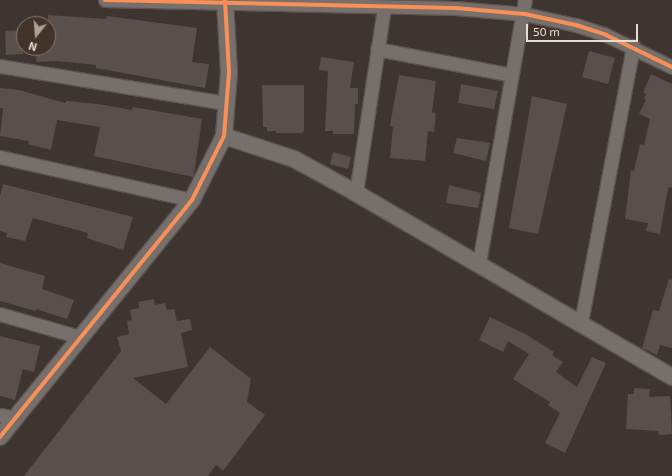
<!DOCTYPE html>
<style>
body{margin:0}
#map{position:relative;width:672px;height:476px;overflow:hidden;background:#3e3530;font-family:"Exo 2",sans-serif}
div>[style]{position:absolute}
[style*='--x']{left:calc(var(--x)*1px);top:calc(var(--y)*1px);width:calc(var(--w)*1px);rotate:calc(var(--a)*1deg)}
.building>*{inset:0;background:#594f4d}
.roads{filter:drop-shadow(1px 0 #5b534f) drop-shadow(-1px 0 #5b534f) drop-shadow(0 1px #5b534f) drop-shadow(0 -1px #5b534f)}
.minor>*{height:13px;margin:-6.5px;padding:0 6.5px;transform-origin:6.5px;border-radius:6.5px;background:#766f6c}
.tertiary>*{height:16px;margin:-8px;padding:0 8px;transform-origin:8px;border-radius:8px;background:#766f6c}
.cycleway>*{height:4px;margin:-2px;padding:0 2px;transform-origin:2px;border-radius:2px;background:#f78f57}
span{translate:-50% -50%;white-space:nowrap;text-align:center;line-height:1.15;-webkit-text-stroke:3px #44332a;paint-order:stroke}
.north{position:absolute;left:16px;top:16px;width:40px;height:40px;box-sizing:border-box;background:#44332a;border:1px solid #86776f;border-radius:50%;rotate:197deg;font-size:11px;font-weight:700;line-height:16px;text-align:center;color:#e8dcd6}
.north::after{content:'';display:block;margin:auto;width:14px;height:18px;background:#aca29c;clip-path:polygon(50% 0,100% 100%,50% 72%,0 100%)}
.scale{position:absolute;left:526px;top:24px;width:112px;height:18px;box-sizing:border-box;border:2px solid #e8dcd6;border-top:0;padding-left:5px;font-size:12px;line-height:14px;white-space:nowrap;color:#e8dcd6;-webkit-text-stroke:3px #44332a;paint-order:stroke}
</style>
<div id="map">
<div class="building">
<div style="clip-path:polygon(48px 15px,106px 19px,107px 16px,197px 28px,192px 62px,209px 64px,205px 88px,96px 68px,96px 65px,56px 61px,36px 62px,37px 48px,48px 48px)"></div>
<div style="clip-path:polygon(22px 30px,23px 54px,6px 55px,5px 31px)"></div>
<div style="clip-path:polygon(589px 51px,615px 58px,608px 84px,582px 77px)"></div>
<div style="clip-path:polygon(321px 57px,354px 62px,350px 88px,358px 88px,358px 104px,355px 104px,354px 134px,333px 134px,333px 131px,325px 131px,328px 71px,319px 70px)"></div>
<div style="clip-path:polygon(651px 74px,672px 84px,672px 188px,669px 187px,667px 194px,660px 234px,646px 231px,648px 223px,625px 219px,631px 170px,634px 171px,640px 144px,644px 145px,650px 119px,639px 114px,646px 100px,644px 99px,646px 94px,643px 93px)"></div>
<div style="clip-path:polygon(399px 75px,436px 81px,432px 112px,436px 113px,434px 132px,428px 131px,425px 161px,390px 158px,393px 127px,390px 126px)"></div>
<div style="clip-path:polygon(461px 84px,498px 91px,494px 109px,458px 103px)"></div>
<div style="clip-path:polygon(262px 85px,304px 85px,304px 131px,302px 133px,276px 133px,276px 131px,267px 131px,267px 127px,263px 127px)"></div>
<div style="clip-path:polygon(0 88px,19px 90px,65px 103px,66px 101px,98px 104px,132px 110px,133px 107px,202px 119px,194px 174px,193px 177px,94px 156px,100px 127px,57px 120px,51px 150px,28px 144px,29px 141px,0 136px,3px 108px,0 108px)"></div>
<div style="clip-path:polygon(532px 96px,567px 104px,538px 234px,509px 228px)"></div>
<div style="clip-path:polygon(457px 138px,490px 143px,486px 161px,453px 153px)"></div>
<div style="clip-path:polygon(333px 152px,351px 157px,348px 169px,330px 164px)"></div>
<div style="clip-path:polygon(3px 184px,133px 217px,123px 250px,87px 238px,88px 233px,33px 218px,25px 241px,6px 237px,7px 233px,0 231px,0 196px)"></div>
<div style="clip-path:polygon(449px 185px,481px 193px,478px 208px,446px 203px)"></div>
<div style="clip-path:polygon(0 263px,45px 276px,42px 289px,74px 300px,67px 319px,36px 309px,36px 311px,0 301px)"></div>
<div style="clip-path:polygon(669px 279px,672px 280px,672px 348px,660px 345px,657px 355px,642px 348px,653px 310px,659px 311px)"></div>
<div style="clip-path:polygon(154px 299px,155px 305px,165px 303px,167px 310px,174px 309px,177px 321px,190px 319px,192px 330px,181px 333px,188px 367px,133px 378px,166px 404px,210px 347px,251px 379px,247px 402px,265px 415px,223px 471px,216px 465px,208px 476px,24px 476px,121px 351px,117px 337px,129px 334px,127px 321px,132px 320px,130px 310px,139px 308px,138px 302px)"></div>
<div style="clip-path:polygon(490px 317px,527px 335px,554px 352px,552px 355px,563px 362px,556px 372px,577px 387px,592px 357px,606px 363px,565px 453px,545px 443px,560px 413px,548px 405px,550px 402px,513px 379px,529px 354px,508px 341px,503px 352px,479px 340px)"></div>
<div style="clip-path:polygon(0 336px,40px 346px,34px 372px,23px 369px,15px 400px,0 396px)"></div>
<div style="clip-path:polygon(634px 388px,650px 389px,649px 397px,670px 396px,672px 434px,659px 435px,658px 431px,626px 429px,628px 394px,634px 394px)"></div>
</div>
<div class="roads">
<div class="minor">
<div style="--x:105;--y:0;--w:350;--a:1.3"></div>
<div style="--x:455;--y:8;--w:70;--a:4.9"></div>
<div style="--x:525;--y:14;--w:52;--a:12.2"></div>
<div style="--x:576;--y:25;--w:32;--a:18"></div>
<div style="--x:606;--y:35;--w:73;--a:25.9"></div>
<div style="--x:377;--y:49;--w:137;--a:10.9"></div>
<div style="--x:0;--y:66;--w:230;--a:9.3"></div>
<div style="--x:0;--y:157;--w:197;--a:12.6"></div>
<div style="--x:356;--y:193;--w:188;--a:-81.4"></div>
<div style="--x:479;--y:263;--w:267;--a:-80.1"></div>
<div style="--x:0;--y:314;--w:83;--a:16"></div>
<div style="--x:581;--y:322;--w:281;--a:-79.3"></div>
<div style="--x:0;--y:415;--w:15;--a:11"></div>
</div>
<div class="tertiary">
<div style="--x:224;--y:136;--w:74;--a:18.2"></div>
<div style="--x:294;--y:159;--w:71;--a:28.7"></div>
<div style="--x:356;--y:193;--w:366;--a:30.2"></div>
<div style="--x:0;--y:437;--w:305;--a:-51"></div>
<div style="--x:192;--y:200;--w:72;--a:-63.4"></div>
<div style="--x:224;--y:136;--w:64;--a:-85.5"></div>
<div style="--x:229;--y:72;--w:72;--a:-93.2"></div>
</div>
</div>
<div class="cycleway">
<div style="--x:105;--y:0;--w:350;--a:1.3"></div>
<div style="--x:455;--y:8;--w:70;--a:4.9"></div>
<div style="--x:525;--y:14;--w:52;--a:12.2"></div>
<div style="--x:576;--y:25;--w:32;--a:18"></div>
<div style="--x:606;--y:35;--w:73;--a:25.9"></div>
<div style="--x:0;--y:437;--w:305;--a:-51"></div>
<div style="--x:192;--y:200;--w:72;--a:-63.4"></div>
<div style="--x:224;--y:136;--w:64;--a:-85.5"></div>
<div style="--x:229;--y:72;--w:72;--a:-93.2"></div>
</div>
<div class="north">N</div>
<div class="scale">50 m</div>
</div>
